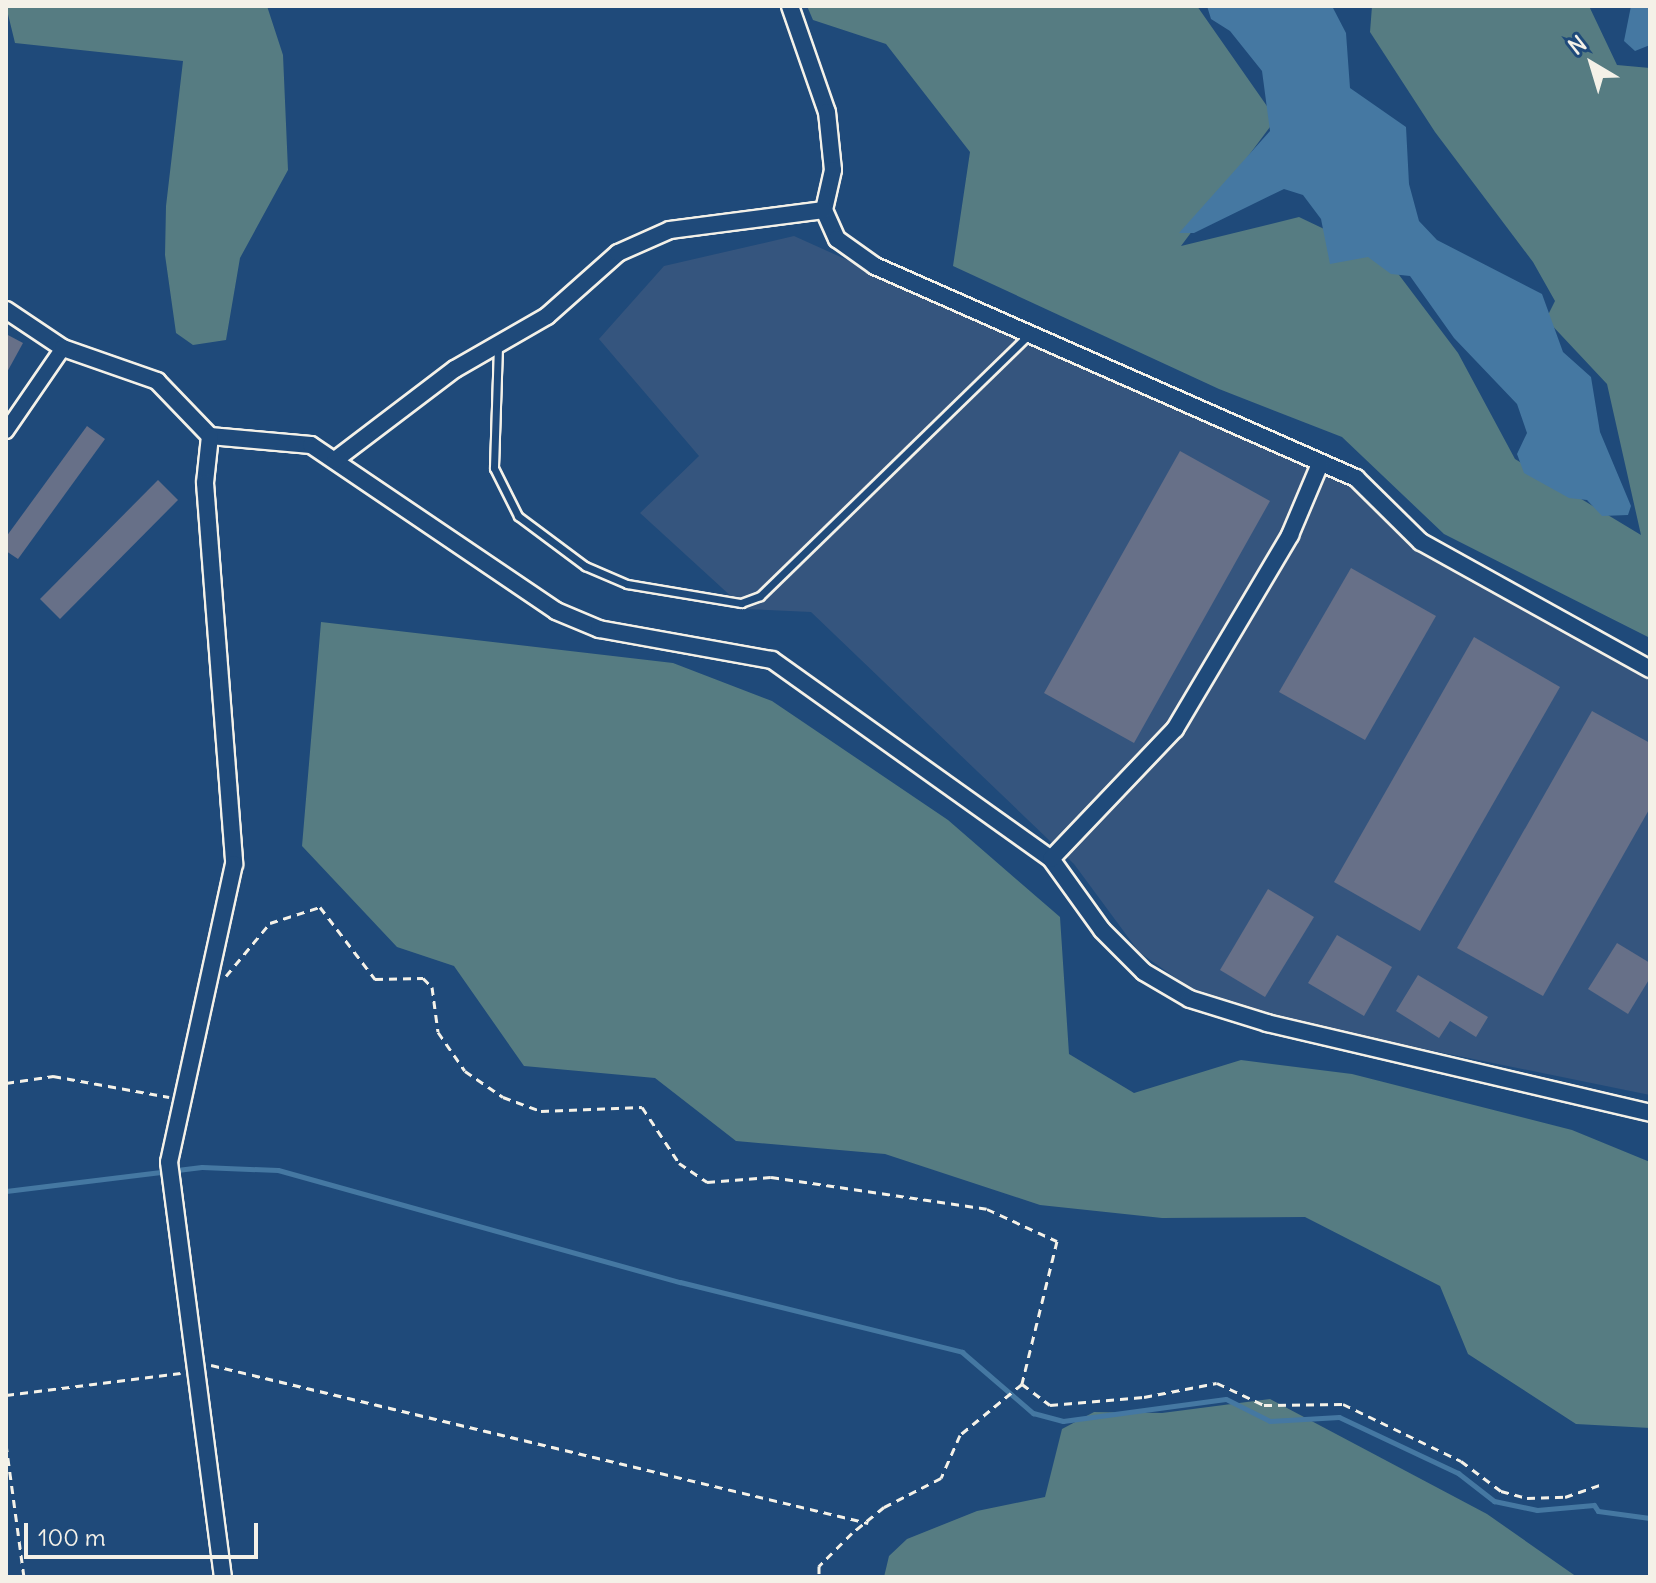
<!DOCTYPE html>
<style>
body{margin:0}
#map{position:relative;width:1656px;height:1583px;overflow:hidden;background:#1f4a7a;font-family:Delius,sans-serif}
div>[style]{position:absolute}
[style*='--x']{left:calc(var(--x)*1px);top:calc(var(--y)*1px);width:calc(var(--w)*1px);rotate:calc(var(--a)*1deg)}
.built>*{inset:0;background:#35557e}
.green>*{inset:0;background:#567c82}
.water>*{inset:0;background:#4578a2}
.stream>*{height:5px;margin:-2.5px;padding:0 2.5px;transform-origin:2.5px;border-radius:2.5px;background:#4578a2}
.building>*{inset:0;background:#677088}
.path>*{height:3px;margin-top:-1.5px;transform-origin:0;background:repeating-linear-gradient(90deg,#f4f1e8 0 8px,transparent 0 14px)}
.roads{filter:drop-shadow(2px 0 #f4f1e8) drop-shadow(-2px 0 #f4f1e8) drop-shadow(0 2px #f4f1e8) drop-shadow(0 -2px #f4f1e8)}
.service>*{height:7px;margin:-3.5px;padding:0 3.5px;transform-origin:3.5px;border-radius:3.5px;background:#1f4a7a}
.minor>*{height:14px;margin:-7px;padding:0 7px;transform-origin:7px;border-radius:7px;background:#1f4a7a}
.tertiary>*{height:16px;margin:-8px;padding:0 8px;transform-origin:8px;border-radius:8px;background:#1f4a7a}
span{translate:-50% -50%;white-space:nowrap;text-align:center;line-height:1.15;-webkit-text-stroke:6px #1f4a7a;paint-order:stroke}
.frame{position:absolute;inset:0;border:8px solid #f4f1e8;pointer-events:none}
.north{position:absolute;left:1552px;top:24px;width:80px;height:80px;-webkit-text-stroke:6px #1f4a7a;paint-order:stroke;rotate:322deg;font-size:22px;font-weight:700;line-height:32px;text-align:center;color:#f4f1e8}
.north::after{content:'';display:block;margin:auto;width:28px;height:36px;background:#f4f1e8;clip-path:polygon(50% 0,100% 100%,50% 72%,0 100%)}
.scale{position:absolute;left:24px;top:1523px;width:234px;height:36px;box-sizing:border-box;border:4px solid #f4f1e8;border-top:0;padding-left:10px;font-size:24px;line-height:28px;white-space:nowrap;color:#f4f1e8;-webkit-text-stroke:6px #1f4a7a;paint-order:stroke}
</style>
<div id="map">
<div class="built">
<div style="clip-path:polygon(794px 236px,1356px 489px,1414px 547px,1650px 677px,1650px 1095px,1237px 1011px,1187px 986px,1139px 952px,1074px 864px,811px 612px,745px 609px,640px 513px,699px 456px,599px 339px,664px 266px)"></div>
</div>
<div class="green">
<div style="clip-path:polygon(6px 6px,267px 6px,283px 55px,288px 170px,240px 258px,226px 340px,193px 345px,176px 333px,165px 255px,166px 206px,183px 61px,15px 43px)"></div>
<div style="clip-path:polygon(807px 6px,1197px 6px,1276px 119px,1181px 246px,1299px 217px,1387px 259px,1458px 353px,1515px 459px,1641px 535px,1607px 384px,1546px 319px,1555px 301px,1533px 262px,1435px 132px,1370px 32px,1372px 6px,1589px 6px,1617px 65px,1650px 68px,1650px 638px,1444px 534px,1342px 437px,1219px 389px,953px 266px,970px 152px,886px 44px,813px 20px)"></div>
<div style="clip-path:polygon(321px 622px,673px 663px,772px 701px,948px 820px,1060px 917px,1069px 1054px,1134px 1093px,1241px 1060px,1352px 1074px,1572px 1130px,1650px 1162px,1650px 1428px,1576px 1424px,1468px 1354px,1440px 1286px,1305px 1217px,1162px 1218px,1040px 1205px,885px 1154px,736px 1141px,655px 1078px,524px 1066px,454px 966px,397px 947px,302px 846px)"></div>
<div style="clip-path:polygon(1270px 1399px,1487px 1514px,1577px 1577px,884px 1577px,889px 1556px,907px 1539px,977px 1511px,1045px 1497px,1062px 1429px,1094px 1412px,1162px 1413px)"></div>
</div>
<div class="water">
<div style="clip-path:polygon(1207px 6px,1332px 6px,1346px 33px,1350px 88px,1406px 127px,1409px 184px,1419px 221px,1437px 240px,1542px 294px,1563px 352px,1591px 377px,1600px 432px,1631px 506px,1628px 515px,1602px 516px,1587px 500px,1569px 498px,1524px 473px,1517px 454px,1527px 433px,1517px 404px,1454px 338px,1410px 276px,1391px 274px,1368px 257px,1330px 264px,1321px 219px,1303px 195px,1284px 189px,1194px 233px,1179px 233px,1270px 131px,1262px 71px,1230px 31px,1211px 19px)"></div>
<div style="clip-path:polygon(1631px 6px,1650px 6px,1650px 45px,1635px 51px,1624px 41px)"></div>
</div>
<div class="stream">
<div style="--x:6;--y:1191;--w:197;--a:-7"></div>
<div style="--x:202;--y:1167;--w:76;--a:2.3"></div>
<div style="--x:278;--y:1170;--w:417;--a:15.6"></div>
<div style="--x:680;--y:1282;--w:291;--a:13.9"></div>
<div style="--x:962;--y:1352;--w:94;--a:40.7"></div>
<div style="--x:1033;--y:1413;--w:31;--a:15"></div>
<div style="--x:1063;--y:1421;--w:164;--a:-7.7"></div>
<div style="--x:1226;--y:1399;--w:49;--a:26.6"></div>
<div style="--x:1270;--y:1421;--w:69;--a:-3.3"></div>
<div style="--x:1339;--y:1417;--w:132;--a:25.2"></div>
<div style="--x:1458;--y:1473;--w:46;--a:37.9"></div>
<div style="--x:1494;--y:1501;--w:44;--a:11.8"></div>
<div style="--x:1537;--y:1510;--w:57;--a:-5"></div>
<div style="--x:1594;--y:1505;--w:7;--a:56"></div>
<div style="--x:1598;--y:1511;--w:52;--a:7.7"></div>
</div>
<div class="building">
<div style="clip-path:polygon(6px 334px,23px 343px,6px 374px)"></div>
<div style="clip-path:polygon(87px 426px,105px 439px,18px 559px,6px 551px,6px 537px)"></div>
<div style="clip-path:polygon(1180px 451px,1270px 501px,1134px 743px,1044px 693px)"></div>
<div style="clip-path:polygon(158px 480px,178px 500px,60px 619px,40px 599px)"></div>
<div style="clip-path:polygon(1351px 568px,1436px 616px,1365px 740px,1279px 692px)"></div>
<div style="clip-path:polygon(1474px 637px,1560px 687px,1420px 931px,1334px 882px)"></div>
<div style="clip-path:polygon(1592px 711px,1650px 743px,1650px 808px,1543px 996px,1457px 948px)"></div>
<div style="clip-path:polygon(1268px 889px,1314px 917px,1265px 997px,1220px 970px)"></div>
<div style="clip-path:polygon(1337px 935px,1392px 967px,1364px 1016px,1308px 983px)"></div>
<div style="clip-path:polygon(1617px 943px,1650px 963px,1650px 978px,1628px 1014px,1588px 989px)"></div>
<div style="clip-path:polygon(1418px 975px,1488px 1017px,1476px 1037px,1450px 1021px,1439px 1038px,1396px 1011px)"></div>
</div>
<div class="path">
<div style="--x:226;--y:976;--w:69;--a:-50.3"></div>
<div style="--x:270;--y:923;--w:52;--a:-17.7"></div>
<div style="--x:320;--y:907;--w:91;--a:52.6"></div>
<div style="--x:375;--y:979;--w:48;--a:-1.2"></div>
<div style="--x:423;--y:978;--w:13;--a:45"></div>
<div style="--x:432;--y:987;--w:45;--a:82.4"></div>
<div style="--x:438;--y:1032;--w:47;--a:55.3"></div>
<div style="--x:465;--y:1071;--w:46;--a:34.4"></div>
<div style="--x:503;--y:1097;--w:40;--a:20.2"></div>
<div style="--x:541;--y:1111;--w:101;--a:-2.3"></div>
<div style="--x:642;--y:1107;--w:67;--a:56.5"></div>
<div style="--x:679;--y:1163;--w:34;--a:34"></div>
<div style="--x:707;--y:1182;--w:64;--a:-4.5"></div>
<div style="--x:771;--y:1177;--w:218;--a:8.4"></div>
<div style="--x:987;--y:1209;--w:77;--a:24.6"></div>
<div style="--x:1057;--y:1241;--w:147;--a:103.8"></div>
<div style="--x:1022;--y:1384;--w:80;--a:140.6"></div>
<div style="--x:960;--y:1435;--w:47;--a:113.8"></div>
<div style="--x:941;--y:1478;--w:64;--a:153"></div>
<div style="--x:884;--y:1507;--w:41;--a:140.9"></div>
<div style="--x:852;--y:1533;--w:47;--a:135"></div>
<div style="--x:819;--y:1566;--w:11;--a:90"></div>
<div style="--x:6;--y:1083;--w:48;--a:-8.5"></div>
<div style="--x:53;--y:1076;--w:118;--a:10.3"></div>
<div style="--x:211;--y:1365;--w:676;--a:13.52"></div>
<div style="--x:1022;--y:1384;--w:35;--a:37"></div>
<div style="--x:1050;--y:1405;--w:94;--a:-4.9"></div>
<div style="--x:1144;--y:1397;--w:74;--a:-10.9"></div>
<div style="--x:1217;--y:1383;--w:52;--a:25.1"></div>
<div style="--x:1264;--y:1405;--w:79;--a:-0.7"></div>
<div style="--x:1343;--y:1404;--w:131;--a:25.8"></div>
<div style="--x:1461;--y:1461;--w:50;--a:36.9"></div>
<div style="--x:1501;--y:1491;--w:27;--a:15"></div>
<div style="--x:1527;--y:1498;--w:38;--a:-2"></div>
<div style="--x:1565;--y:1497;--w:37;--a:-19"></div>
<div style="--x:6;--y:1395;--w:176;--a:-7.2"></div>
<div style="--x:6;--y:1444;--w:134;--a:82.3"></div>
</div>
<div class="roads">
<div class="service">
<div style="--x:498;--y:346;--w:122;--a:91.9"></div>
<div style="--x:494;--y:468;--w:54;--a:63.4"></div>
<div style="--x:518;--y:516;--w:84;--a:36.7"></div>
<div style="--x:585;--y:566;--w:46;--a:23.2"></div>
<div style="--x:627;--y:584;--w:116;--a:9.5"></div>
<div style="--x:741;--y:603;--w:20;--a:-20"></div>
<div style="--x:760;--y:596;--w:373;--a:-44.2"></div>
</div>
<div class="minor">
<div style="--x:6;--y:431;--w:101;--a:-55.5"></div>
</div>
<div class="tertiary">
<div style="--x:790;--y:6;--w:112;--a:70.8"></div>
<div style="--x:827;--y:112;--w:58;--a:84.1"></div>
<div style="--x:833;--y:170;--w:41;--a:102.7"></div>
<div style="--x:824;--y:210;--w:32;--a:66"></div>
<div style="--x:837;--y:239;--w:47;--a:35.4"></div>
<div style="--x:875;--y:266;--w:526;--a:23.79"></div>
<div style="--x:1356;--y:478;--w:91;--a:44.6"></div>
<div style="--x:1421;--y:542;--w:262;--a:29"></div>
<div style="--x:6;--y:310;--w:69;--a:33.7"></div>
<div style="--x:63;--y:348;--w:100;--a:19.3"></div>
<div style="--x:157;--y:381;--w:76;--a:46.1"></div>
<div style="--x:210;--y:436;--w:101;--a:5.1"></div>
<div style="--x:311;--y:445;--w:296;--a:34.1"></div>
<div style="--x:556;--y:611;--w:47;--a:22.7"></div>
<div style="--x:599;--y:629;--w:176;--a:10.2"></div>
<div style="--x:772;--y:660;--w:343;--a:35.5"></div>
<div style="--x:1051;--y:859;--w:87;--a:54.3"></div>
<div style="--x:1102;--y:930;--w:59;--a:45"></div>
<div style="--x:1144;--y:972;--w:53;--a:30.4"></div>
<div style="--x:1190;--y:999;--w:81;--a:17.3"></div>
<div style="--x:1267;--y:1023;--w:393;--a:13.2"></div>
<div style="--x:210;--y:436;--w:47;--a:96.1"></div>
<div style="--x:205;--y:483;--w:382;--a:85.6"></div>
<div style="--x:234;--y:864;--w:305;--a:102.3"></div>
<div style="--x:169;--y:1162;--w:418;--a:82.6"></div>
<div style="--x:335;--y:460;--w:151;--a:-37.2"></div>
<div style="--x:455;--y:369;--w:106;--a:-29.9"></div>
<div style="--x:547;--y:316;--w:95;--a:-41.6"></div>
<div style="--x:618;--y:253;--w:57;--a:-23.9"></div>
<div style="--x:670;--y:230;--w:155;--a:-7.4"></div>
<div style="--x:1051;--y:859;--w:180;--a:-46.4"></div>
<div style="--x:1175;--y:729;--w:226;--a:-59.3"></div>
<div style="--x:1290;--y:535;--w:77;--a:-67.1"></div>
</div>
</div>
<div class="frame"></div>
<div class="north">N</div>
<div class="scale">100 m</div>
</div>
